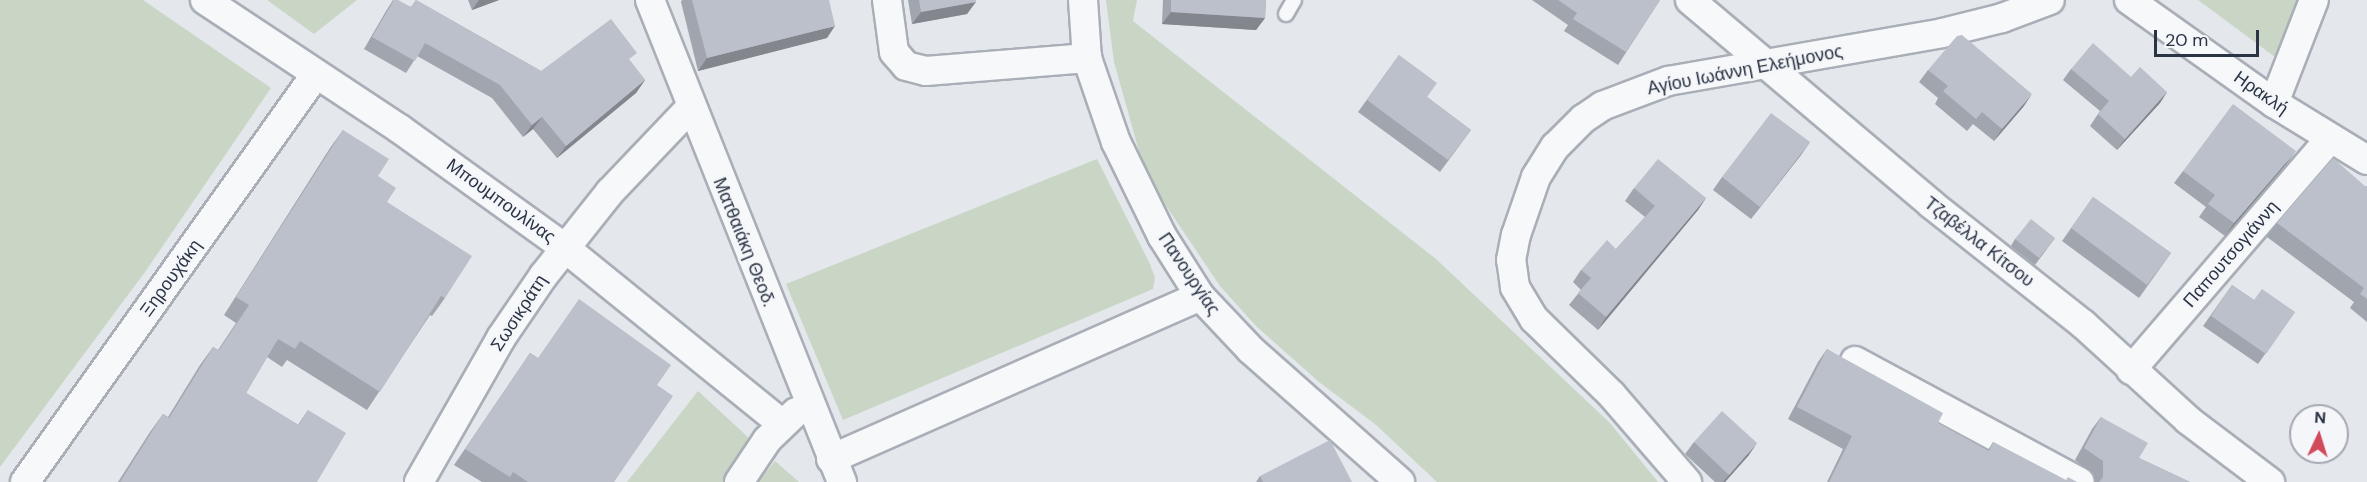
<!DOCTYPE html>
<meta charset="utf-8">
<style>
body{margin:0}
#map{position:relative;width:2367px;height:482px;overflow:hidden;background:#e4e7ec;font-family:"DM Sans",sans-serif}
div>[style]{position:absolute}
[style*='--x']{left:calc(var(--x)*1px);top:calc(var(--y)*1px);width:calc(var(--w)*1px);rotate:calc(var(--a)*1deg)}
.green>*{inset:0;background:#c9d6c5}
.roads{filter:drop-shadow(2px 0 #a9aeb7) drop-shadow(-2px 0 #a9aeb7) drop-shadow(0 2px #a9aeb7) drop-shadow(0 -2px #a9aeb7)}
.lane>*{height:14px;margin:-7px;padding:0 7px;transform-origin:7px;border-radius:7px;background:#f7f8fa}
.street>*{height:28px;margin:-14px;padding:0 14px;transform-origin:14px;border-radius:14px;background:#f7f8fa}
.wall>*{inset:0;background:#a1a5ae}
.shaded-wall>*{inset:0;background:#83868d}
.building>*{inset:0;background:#bbc0ca}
span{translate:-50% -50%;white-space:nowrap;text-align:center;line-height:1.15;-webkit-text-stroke:4.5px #f4f6f9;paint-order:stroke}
.street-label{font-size:18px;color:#2b3445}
.north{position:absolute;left:2289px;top:404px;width:60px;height:60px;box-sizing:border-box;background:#f4f6f9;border:2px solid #a4a8b1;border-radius:50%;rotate:4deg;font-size:16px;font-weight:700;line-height:24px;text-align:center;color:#2b3445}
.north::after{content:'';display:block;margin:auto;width:21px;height:27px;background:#d1495b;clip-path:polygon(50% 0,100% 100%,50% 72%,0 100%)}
.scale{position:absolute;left:2154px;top:30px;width:105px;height:27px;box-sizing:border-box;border:3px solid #2b3445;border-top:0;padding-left:8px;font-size:18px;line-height:21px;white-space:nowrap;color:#2b3445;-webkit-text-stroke:4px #f4f6f9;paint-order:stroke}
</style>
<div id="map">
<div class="green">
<div style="clip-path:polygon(0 0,143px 0,271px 88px,145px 272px,0 467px)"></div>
<div style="clip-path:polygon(267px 0,357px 0,314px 34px)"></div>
<div style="clip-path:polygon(1106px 0,1137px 0,1133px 21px,1436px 259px,1610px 423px,1658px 482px,1437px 482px,1375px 424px,1319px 382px,1256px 326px,1220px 286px,1146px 176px,1114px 62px)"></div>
<div style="clip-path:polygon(2198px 0,2302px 0,2284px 49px,2275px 57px)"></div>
<div style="clip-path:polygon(1097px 159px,1150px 264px,1155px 278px,1153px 289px,843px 420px,786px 284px)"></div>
<div style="clip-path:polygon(698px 391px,750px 439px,723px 482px,627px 482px)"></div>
<div style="clip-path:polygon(775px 461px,798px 481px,799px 482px,758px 482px)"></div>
</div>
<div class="roads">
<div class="lane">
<div style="--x:1286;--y:14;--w:16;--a:-60"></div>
</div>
<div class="street">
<div style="--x:205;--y:0;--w:234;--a:33.5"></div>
<div style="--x:400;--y:129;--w:203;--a:35.8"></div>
<div style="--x:565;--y:248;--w:279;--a:39"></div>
<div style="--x:650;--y:0;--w:519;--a:68.28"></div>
<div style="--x:887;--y:0;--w:52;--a:82.3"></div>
<div style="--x:894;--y:52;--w:18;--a:49"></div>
<div style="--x:906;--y:66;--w:21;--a:14"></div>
<div style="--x:926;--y:71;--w:162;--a:-4.6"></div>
<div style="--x:1083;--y:0;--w:58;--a:86.1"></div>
<div style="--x:1087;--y:58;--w:89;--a:71"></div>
<div style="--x:1116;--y:142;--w:105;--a:63.9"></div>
<div style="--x:1162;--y:236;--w:71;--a:57.7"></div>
<div style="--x:1200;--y:296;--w:74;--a:46.6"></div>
<div style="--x:1251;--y:350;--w:199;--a:41.5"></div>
<div style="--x:1690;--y:0;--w:316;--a:40.2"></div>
<div style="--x:1931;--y:204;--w:194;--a:38.3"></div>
<div style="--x:2083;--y:324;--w:142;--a:42.4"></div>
<div style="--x:2188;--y:420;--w:103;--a:37.1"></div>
<div style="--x:2129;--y:0;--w:178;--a:35.4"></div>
<div style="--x:2274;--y:103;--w:109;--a:31.5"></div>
<div style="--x:2274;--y:103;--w:110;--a:-68.8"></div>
<div style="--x:1855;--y:361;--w:255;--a:28.3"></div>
<div style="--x:2131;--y:370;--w:305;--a:-49.3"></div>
<div style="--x:831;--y:459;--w:403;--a:-23.8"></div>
<div style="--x:25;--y:482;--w:501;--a:-54.5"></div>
<div style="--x:419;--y:482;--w:166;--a:-60.3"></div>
<div style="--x:501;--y:338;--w:76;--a:-55.7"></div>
<div style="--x:544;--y:275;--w:106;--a:-51.5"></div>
<div style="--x:610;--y:192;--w:116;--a:-46.4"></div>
<div style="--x:739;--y:482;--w:50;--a:-56.3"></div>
<div style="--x:767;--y:440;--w:40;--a:-44"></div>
<div style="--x:1687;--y:482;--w:115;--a:-130.8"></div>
<div style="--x:1612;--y:395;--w:109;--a:-135.7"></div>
<div style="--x:1534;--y:319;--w:37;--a:-121"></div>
<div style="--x:1515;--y:287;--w:27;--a:-98"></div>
<div style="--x:1511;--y:260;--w:25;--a:-79"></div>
<div style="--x:1516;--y:235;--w:61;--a:-71"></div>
<div style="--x:1536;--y:177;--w:36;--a:-58"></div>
<div style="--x:1555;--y:147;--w:40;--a:-45"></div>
<div style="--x:1583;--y:119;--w:23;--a:-34"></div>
<div style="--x:1602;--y:106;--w:71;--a:-20.7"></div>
<div style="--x:1668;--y:81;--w:278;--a:-9.9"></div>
<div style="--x:1942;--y:33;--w:62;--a:-14"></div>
<div style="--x:2002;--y:18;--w:51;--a:-20.6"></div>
</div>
</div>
<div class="wall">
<div style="clip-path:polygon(393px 0,411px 7px,416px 0,541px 71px,631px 62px,645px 80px,636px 93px,557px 158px,533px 129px,523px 137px,492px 98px,417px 56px,406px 73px,364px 49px,386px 11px)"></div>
<div style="clip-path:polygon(468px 0,499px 0,472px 10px)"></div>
<div style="clip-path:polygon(682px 0,829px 0,827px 38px,698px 71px,681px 2px)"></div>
<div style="clip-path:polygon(908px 0,976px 0,967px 14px,912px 24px)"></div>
<div style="clip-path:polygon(1163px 0,1266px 0,1265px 18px,1256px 30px,1162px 24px)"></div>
<div style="clip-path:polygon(1532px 0,1660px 0,1618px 65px,1564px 31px,1568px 25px)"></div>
<div style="clip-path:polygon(1399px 55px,1427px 97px,1471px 130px,1440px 172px,1358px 112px)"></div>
<div style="clip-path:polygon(2071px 69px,2131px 77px,2167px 92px,2160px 103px,2117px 150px,2090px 126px,2100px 111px,2063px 80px)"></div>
<div style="clip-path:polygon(1928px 70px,2024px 106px,1994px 141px,1973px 124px,1967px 131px,1935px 104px,1938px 98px,1919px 82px)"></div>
<div style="clip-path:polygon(343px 130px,378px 176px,387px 202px,445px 298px,432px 316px,430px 315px,367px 410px,287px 360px,282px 367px,267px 357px,246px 393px,298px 425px,308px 410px,317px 482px,118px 482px,150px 432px,163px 414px,168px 417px,200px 365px,213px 347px,218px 350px,236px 323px,224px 315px,330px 148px)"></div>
<div style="clip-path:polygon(1810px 142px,1751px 219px,1713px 190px,1722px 177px)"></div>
<div style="clip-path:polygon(2287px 163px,2225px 236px,2199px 217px,2206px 207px,2174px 183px,2183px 171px)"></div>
<div style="clip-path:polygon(2367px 186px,2367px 322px,2350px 308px,2354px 302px,2267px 237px,2277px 223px)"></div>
<div style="clip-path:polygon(1634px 188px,1706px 198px,1698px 210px,1598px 330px,1569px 305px,1581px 290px,1573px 282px,1581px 270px,1616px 249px,1645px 217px,1625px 201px)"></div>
<div style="clip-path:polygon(2093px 197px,2171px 253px,2139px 298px,2062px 241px)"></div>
<div style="clip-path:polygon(2055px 238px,2035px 265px,2011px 246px,2015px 239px)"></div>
<div style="clip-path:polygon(2232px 285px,2254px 300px,2295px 312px,2258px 364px,2203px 326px)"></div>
<div style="clip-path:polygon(1827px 349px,1938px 423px,1988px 450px,1993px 442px,2065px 480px,2077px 482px,1827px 482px,1843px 449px,1788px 419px,1818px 362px)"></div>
<div style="clip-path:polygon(530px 353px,538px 358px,657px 385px,614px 482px,482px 482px,454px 465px)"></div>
<div style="clip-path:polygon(2101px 417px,2139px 458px,2190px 482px,2095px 482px,2094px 474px,2075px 460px,2092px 429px)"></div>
<div style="clip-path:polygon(1694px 442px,1749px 455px,1725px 482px,1715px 482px,1685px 454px)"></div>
<div style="clip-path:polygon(1260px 476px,1352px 482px,1256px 482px)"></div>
</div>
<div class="shaded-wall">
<div style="clip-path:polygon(479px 0,499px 0,472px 10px)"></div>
<div style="clip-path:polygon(976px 2px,967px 14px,912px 24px,921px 12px)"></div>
<div style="clip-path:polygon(1171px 12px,1265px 18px,1256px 30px,1162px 24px)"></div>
<div style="clip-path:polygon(835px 26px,827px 38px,698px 71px,707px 58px)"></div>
<div style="clip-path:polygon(645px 80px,636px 93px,557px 158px,566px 146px)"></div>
<div style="clip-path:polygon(2167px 92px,2160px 103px,2117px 150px,2125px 139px)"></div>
<div style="clip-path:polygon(2032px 94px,2024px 106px,1994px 141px,2002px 129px)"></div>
<div style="clip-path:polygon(542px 117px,533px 129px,523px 137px,532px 125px)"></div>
<div style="clip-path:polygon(1810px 142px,1801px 155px,1751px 219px,1760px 207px)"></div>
<div style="clip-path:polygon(2296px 151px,2287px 163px,2225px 236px,2234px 223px)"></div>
<div style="clip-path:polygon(1706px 198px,1698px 210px,1598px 330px,1606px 317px)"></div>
<div style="clip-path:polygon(1757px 443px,1749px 455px,1725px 482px,1723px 482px,1729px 475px)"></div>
</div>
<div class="building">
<div style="clip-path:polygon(394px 0,398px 0,411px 7px,416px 0,541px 71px,611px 19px,637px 53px,629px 59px,645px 80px,566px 146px,542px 117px,532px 125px,500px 85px,425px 43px,415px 61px,372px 37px)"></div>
<div style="clip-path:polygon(692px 0,829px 0,835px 26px,707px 58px)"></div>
<div style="clip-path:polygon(919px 0,976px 0,976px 2px,921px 12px)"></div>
<div style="clip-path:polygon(1171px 0,1266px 0,1265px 18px,1171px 12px)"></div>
<div style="clip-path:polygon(1558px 0,1660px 0,1626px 52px,1573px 19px,1577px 13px)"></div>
<div style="clip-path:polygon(1962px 35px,2032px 94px,2002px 129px,1982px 112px,1976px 119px,1943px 91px,1948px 86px,1928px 70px,1957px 36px)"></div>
<div style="clip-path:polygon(2093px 43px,2131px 77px,2140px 67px,2167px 92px,2125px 139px,2098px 114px,2109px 101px,2071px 69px)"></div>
<div style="clip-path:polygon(1399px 55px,1437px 83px,1427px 97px,1471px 130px,1448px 160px,1367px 100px)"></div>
<div style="clip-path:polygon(2233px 104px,2296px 151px,2234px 223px,2208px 204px,2215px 195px,2183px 171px)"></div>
<div style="clip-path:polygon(1771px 113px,1810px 142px,1760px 207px,1722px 177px)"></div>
<div style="clip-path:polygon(343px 130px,389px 159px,378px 176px,396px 188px,387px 202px,472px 256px,445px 298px,441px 296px,380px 392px,300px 341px,295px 349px,278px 339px,246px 393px,299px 425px,308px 410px,346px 433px,317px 482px,120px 482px,163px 414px,169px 418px,213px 347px,219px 350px,249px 305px,236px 297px)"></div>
<div style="clip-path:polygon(2333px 158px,2366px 187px,2367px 186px,2367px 299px,2360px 294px,2364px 288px,2277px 223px)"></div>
<div style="clip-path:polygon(1658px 159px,1706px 198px,1606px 317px,1578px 293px,1591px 278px,1581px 270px,1607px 240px,1616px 249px,1655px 206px,1634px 188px)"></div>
<div style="clip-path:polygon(2093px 197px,2171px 253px,2147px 285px,2071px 228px)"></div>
<div style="clip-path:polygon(2031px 219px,2055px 238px,2039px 258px,2015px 239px)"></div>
<div style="clip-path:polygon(2232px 285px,2254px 300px,2262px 289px,2295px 312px,2266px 354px,2211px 316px)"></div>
<div style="clip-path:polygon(579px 299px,671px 365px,657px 385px,673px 396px,614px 482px,528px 482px,513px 472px,510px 477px,465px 449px,530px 353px,538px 358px)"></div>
<div style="clip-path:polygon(1827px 349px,1943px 413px,1938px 423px,1989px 451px,1993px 442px,2066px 480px,2068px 477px,2077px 482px,1829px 482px,1852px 436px,1797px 407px)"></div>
<div style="clip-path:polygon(1722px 411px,1757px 443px,1729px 475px,1694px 442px)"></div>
<div style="clip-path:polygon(2101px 417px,2148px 443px,2139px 458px,2190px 482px,2099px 482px,2103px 477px,2103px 461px,2084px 448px)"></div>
<div style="clip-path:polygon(1330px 440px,1352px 482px,1263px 482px,1260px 476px)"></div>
</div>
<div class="street-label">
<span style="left:1745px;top:70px;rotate:-11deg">Αγίου Ιωάννη Ελεήμονος</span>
<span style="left:2261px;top:93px;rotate:35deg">Ηρακλή</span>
<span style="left:501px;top:201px;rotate:36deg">Μπουμπουλίνας</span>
<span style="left:744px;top:242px;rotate:68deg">Ματθαιάκη Θεοδ.</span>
<span style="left:1979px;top:242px;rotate:38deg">Τζαβέλλα Κίτσου</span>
<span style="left:2231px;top:254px;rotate:-49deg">Παπουτσογιάννη</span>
<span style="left:1189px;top:274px;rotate:56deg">Πανουργίας</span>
<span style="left:171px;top:278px;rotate:-54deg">Ξηρουχάκη</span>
<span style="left:519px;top:313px;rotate:-57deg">Σωσικράτη</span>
</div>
<div class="north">N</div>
<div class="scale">20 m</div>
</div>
